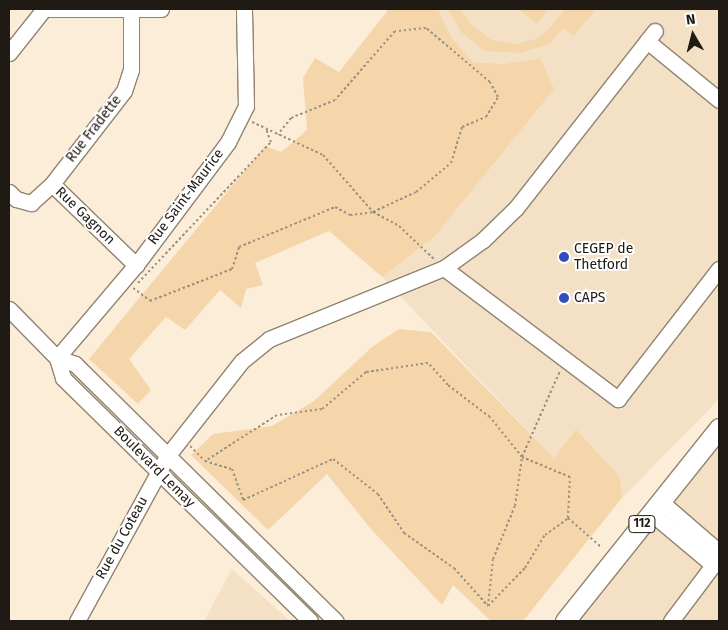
<!DOCTYPE html>
<style>
body{margin:0}
#map{position:relative;width:728px;height:630px;overflow:hidden;background:#fcedd8;font-family:"Fira Sans",sans-serif}
div>[style]{position:absolute}
[style*='--x']{left:calc(var(--x)*1px);top:calc(var(--y)*1px);width:calc(var(--w)*1px);rotate:calc(var(--a)*1deg)}
.built>*{inset:0;background:#f3e0c5}
.green>*{inset:0;background:#f4d6aa}
.path>*{height:2px;margin-top:-1px;transform-origin:0;background:repeating-linear-gradient(90deg,#9c9182 0 2.5px,transparent 0 5px)}
.roads{filter:drop-shadow(1px 0 #918471) drop-shadow(-1px 0 #918471) drop-shadow(0 1px #918471) drop-shadow(0 -1px #918471)}
.minor>*{height:15px;margin:-7.5px;padding:0 7.5px;transform-origin:7.5px;border-radius:7.5px;background:#fff}
.major>*{height:19px;margin:-9.5px;padding:0 9.5px;transform-origin:9.5px;border-radius:9.5px;background:#fff}
.dots>*{width:14px;height:14px;translate:-50% -50%;box-sizing:border-box;border:2px solid #fff;border-radius:50%}
span{translate:-50% -50%;white-space:nowrap;text-align:center;line-height:1.15;-webkit-text-stroke:4px #fff;paint-order:stroke}
.shield-label span{padding:1px 4px;background:#fff;border:1px solid;border-radius:4px;-webkit-text-stroke-width:0}
.shield-label{font-size:12px;color:#1f1a13;font-weight:700}
.street-label{font-size:14px;color:#1f1a13}
.poi-label{font-size:14px;color:#1f1a13}
.left{translate:0 -50%;text-align:left}
.frame{position:absolute;inset:0;border:10px solid #1f1a13;pointer-events:none}
.north{position:absolute;left:668px;top:10px;width:50px;height:50px;-webkit-text-stroke:4px #fff;paint-order:stroke;rotate:352deg;font-size:14px;font-weight:700;line-height:20px;text-align:center;color:#1f1a13}
.north::after{content:'';display:block;margin:auto;width:18px;height:22px;background:#1f1a13;clip-path:polygon(50% 0,100% 100%,50% 72%,0 100%)}
</style>
<div id="map">
<div class="built">
<div style="clip-path:polygon(438px 9px,719px 9px,719px 399px,622px 498px,620px 477px,576px 429px,554px 458px,382px 277px,434px 237px,540px 58px,504px 64px,473px 62px,451px 37px)"></div>
<div style="clip-path:polygon(719px 442px,719px 621px,572px 621px)"></div>
<div style="clip-path:polygon(232px 569px,290px 621px,204px 621px)"></div>
</div>
<div class="green">
<div style="clip-path:polygon(389px 9px,438px 9px,451px 37px,473px 62px,504px 64px,540px 58px,554px 89px,434px 237px,382px 277px,329px 231px,255px 263px,263px 285px,246px 289px,241px 308px,220px 290px,185px 330px,166px 317px,129px 359px,151px 390px,138px 404px,89px 359px,265px 146px,281px 152px,307px 130px,303px 78px,315px 58px,339px 72px)"></div>
<div style="clip-path:polygon(448px 9px,461px 9px,471px 25px,492px 40px,516px 44px,536px 39px,548px 30px,565px 9px,596px 9px,574px 36px,563px 28px,550px 44px,519px 53px,485px 51px,462px 33px)"></div>
<div style="clip-path:polygon(518px 9px,548px 9px,537px 24px)"></div>
<div style="clip-path:polygon(399px 329px,431px 332px,554px 458px,576px 429px,620px 477px,622px 498px,523px 621px,491px 621px,453px 585px,442px 605px,370px 528px,327px 474px,268px 530px,191px 455px,213px 434px,272px 426px,314px 401px,372px 347px)"></div>
</div>
<div class="path">
<div style="--x:252;--y:122;--w:78;--a:24.9"></div>
<div style="--x:323;--y:155;--w:76;--a:48.7"></div>
<div style="--x:373;--y:212;--w:30;--a:28"></div>
<div style="--x:399;--y:226;--w:50;--a:43.4"></div>
<div style="--x:138;--y:283;--w:194;--a:-46.7"></div>
<div style="--x:271;--y:142;--w:14;--a:-111"></div>
<div style="--x:133;--y:288;--w:21;--a:37"></div>
<div style="--x:150;--y:301;--w:88;--a:-21.3"></div>
<div style="--x:232;--y:269;--w:23;--a:-72"></div>
<div style="--x:239;--y:247;--w:104;--a:-22.6"></div>
<div style="--x:335;--y:207;--w:17;--a:28"></div>
<div style="--x:350;--y:215;--w:23;--a:-7"></div>
<div style="--x:373;--y:212;--w:47;--a:-24.9"></div>
<div style="--x:416;--y:192;--w:45;--a:-39.6"></div>
<div style="--x:451;--y:163;--w:38;--a:-73"></div>
<div style="--x:462;--y:127;--w:26;--a:-23"></div>
<div style="--x:486;--y:117;--w:23;--a:-59"></div>
<div style="--x:498;--y:97;--w:17;--a:-118"></div>
<div style="--x:490;--y:82;--w:84;--a:-139.8"></div>
<div style="--x:426;--y:28;--w:31;--a:174"></div>
<div style="--x:395;--y:31;--w:91;--a:131"></div>
<div style="--x:335;--y:100;--w:48;--a:157.8"></div>
<div style="--x:291;--y:118;--w:21;--a:129"></div>
<div style="--x:190;--y:446;--w:21;--a:45"></div>
<div style="--x:205;--y:461;--w:28;--a:17"></div>
<div style="--x:232;--y:469;--w:33;--a:70"></div>
<div style="--x:243;--y:500;--w:99;--a:-24.5"></div>
<div style="--x:333;--y:459;--w:57;--a:37.9"></div>
<div style="--x:378;--y:494;--w:47;--a:56.3"></div>
<div style="--x:404;--y:533;--w:61;--a:35"></div>
<div style="--x:454;--y:568;--w:51;--a:48.2"></div>
<div style="--x:488;--y:606;--w:53;--a:-45.8"></div>
<div style="--x:525;--y:568;--w:39;--a:-59"></div>
<div style="--x:545;--y:535;--w:29;--a:-36"></div>
<div style="--x:568;--y:518;--w:41;--a:-87.2"></div>
<div style="--x:570;--y:477;--w:52;--a:-157.4"></div>
<div style="--x:522;--y:457;--w:51;--a:-128.7"></div>
<div style="--x:490;--y:417;--w:53;--a:-142.7"></div>
<div style="--x:448;--y:385;--w:30;--a:-132"></div>
<div style="--x:428;--y:363;--w:63;--a:171.7"></div>
<div style="--x:366;--y:372;--w:57;--a:139.9"></div>
<div style="--x:322;--y:409;--w:45;--a:172.4"></div>
<div style="--x:277;--y:415;--w:85;--a:147.4"></div>
<div style="--x:568;--y:518;--w:44;--a:41.3"></div>
<div style="--x:9;--y:584;--w:10;--a:90"></div>
<div style="--x:488;--y:606;--w:47;--a:-83.9"></div>
<div style="--x:493;--y:559;--w:57;--a:-67.5"></div>
<div style="--x:515;--y:506;--w:49;--a:-81.9"></div>
<div style="--x:522;--y:457;--w:94;--a:-66.2"></div>
</div>
<div class="roads">
<div class="minor">
<div style="--x:49;--y:9;--w:112;--a:0"></div>
<div style="--x:647;--y:41;--w:93;--a:39.3"></div>
<div style="--x:9;--y:53;--w:56;--a:-51.5"></div>
<div style="--x:52;--y:184;--w:118;--a:-52.3"></div>
<div style="--x:124;--y:91;--w:22;--a:-72"></div>
<div style="--x:131;--y:70;--w:60;--a:-90"></div>
<div style="--x:9;--y:192;--w:10;--a:45"></div>
<div style="--x:16;--y:199;--w:16;--a:15"></div>
<div style="--x:31;--y:203;--w:28;--a:-42"></div>
<div style="--x:52;--y:184;--w:117;--a:44"></div>
<div style="--x:444;--y:268;--w:218;--a:37"></div>
<div style="--x:618;--y:399;--w:165;--a:-52.2"></div>
<div style="--x:9;--y:309;--w:69;--a:45.6"></div>
<div style="--x:57;--y:358;--w:21;--a:73"></div>
<div style="--x:63;--y:378;--w:346;--a:44.5"></div>
<div style="--x:57;--y:358;--w:122;--a:-49.7"></div>
<div style="--x:136;--y:265;--w:154;--a:-53.2"></div>
<div style="--x:228;--y:142;--w:40;--a:-63.4"></div>
<div style="--x:246;--y:106;--w:97;--a:-91.2"></div>
<div style="--x:57;--y:358;--w:19;--a:18"></div>
<div style="--x:75;--y:364;--w:366;--a:44.6"></div>
<div style="--x:660;--y:501;--w:78;--a:40.8"></div>
<div style="--x:651;--y:513;--w:81;--a:40"></div>
<div style="--x:77;--y:621;--w:189;--a:-61.3"></div>
<div style="--x:168;--y:455;--w:120;--a:-51.8"></div>
<div style="--x:242;--y:361;--w:35;--a:-39"></div>
<div style="--x:269;--y:339;--w:189;--a:-22.1"></div>
<div style="--x:444;--y:268;--w:48;--a:-35.7"></div>
<div style="--x:483;--y:240;--w:46;--a:-44.1"></div>
<div style="--x:516;--y:208;--w:225;--a:-51.9"></div>
<div style="--x:671;--y:621;--w:80;--a:-53.1"></div>
</div>
<div class="major">
<div style="--x:565;--y:621;--w:247;--a:-51.4"></div>
</div>
</div>
<div class="dots">
<div style="left:564px;top:257px;background:#324cbd"></div>
<div style="left:564px;top:298px;background:#324cbd"></div>
</div>
<div class="shield-label">
<span style="left:642px;top:524px">112</span>
</div>
<div class="street-label">
<span style="left:94px;top:129px;rotate:-52deg">Rue Fradette</span>
<span style="left:186px;top:197px;rotate:-53deg">Rue Saint-Maurice</span>
<span style="left:85px;top:216px;rotate:44deg">Rue Gagnon</span>
<span style="left:154px;top:467px;rotate:45deg">Boulevard Lemay</span>
<span style="left:122px;top:538px;rotate:-61deg">Rue du Coteau</span>
</div>
<div class="poi-label">
<span class="left" style="left:574px;top:257px">CEGEP de<br>Thetford</span>
<span class="left" style="left:574px;top:298px">CAPS</span>
</div>
<div class="frame"></div>
<div class="north">N</div>
</div>
